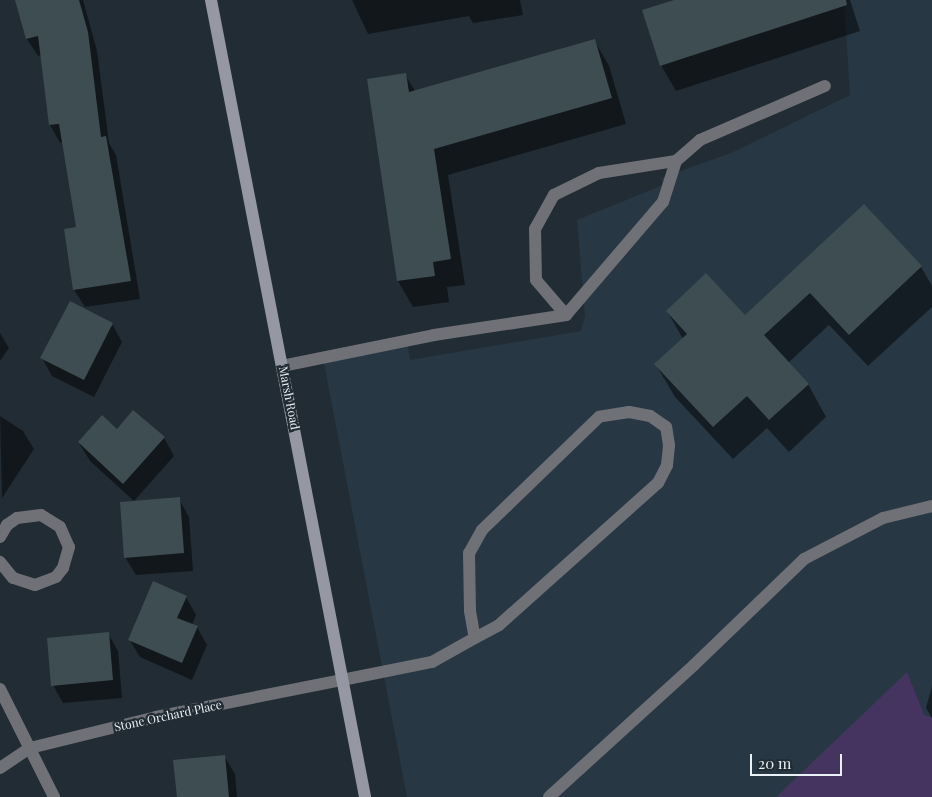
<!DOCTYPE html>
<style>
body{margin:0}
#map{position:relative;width:932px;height:797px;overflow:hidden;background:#222c34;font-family:"Playfair Display",serif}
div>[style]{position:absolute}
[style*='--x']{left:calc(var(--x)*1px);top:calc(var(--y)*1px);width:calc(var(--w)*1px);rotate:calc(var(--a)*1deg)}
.built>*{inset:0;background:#283744}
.green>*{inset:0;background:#453460}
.shadow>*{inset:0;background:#0007}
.building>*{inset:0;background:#3e4d51}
.lane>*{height:12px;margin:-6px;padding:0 6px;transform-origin:6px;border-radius:6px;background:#6f7176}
.street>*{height:12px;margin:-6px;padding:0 6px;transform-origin:6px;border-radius:6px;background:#6f7176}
.secondary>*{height:12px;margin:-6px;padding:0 6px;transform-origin:6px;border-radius:6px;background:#9598a2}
span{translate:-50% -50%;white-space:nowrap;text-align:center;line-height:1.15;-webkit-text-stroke:4.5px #222c34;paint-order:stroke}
.street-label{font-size:12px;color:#ebf2f7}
.scale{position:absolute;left:750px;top:754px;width:92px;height:22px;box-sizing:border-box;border:2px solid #ebf2f7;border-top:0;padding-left:6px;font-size:15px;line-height:18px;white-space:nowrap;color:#ebf2f7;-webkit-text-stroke:4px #222c34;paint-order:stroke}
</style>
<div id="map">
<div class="built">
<div style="clip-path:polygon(844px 0,932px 0,932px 797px,407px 797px,323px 358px,407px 340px,410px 360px,581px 331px,585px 316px,577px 220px,663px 185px,661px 178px,731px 153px,850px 95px)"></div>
</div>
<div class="green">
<div style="clip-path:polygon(907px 672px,924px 715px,932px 717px,932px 797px,776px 797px)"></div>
</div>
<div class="shadow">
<div style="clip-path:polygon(16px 0,83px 0,97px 51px,109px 143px,116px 155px,140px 299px,85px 307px,74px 290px,78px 228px,63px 142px,60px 143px,50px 125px,41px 55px,38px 56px,27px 39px)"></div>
<div style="clip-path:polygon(352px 0,520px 0,523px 15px,473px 23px,469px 16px,368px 34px)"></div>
<div style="clip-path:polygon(678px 0,850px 0,860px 31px,676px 91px,661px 65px)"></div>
<div style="clip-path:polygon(594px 40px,609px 66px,626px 124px,448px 175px,465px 285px,447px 287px,449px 302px,413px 307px,398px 281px,405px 75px,415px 91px)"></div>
<div style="clip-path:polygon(864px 206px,921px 267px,932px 286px,932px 307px,868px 366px,829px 325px,788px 363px,808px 384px,826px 417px,789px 452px,767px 428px,733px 459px,675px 397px,656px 365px,683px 339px,667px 311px,745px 317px)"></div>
<div style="clip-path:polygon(112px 324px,122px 342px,94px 397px,52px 376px,42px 358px)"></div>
<div style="clip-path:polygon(0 333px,9px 348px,0 361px)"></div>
<div style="clip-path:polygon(0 416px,23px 431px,34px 449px,2px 498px)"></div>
<div style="clip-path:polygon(117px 431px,164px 438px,174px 456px,134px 501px,90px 461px,79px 443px)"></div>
<div style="clip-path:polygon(179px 499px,189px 517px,193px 571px,136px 575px,125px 557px)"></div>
<div style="clip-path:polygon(186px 597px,196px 615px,192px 625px,197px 627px,207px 645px,192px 680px,140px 657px,129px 639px)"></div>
<div style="clip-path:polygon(108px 633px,118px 651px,122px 698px,63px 703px,53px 685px)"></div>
<div style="clip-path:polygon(932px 686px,932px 718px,926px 708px)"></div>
<div style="clip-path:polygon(224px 756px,235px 774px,237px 797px,179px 797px)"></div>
</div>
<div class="building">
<div style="clip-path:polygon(15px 0,79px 0,88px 32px,101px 137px,106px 136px,131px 281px,73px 290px,64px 229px,76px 227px,59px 124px,49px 125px,38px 36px,26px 39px)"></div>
<div style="clip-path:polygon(674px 0,846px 0,847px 5px,660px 66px,642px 10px)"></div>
<div style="clip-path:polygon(595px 39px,612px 98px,434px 149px,451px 259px,433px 262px,435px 276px,397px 281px,367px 79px,406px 73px,409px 92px)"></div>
<div style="clip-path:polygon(864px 204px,922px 266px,849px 335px,810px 293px,764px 335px,809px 384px,769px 420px,747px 396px,713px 427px,654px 364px,687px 334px,666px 311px,706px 273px,745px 315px)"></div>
<div style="clip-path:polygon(70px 301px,113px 323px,84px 380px,40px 358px)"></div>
<div style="clip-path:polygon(133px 410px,165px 437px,123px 484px,78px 442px,102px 415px,117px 429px)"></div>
<div style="clip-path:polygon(180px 497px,184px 553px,124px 558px,120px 502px)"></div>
<div style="clip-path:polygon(153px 581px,187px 596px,177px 618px,198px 626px,182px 663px,128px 640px)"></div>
<div style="clip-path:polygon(109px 632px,113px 680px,51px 686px,47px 638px)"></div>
<div style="clip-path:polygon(225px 755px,229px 797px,177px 797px,173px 760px)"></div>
</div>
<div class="lane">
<div style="--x:566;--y:315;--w:46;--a:-130.6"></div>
<div style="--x:536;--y:280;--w:51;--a:-91.1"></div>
<div style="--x:535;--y:229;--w:39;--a:-61"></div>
<div style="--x:554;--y:195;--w:50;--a:-26.1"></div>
<div style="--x:599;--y:173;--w:78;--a:-8.9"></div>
<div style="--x:282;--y:366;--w:155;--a:-11.5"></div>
<div style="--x:434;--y:335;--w:134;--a:-8.6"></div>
<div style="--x:566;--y:315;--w:149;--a:-49.4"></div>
<div style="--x:663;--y:202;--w:43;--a:-72.4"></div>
<div style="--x:676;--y:161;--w:32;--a:-41"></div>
<div style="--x:700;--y:140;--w:136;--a:-23.4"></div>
<div style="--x:342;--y:680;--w:92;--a:-11.3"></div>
<div style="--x:432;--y:662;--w:49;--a:-29.2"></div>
<div style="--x:475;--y:638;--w:27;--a:-28"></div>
<div style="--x:499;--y:625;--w:213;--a:-41.8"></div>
<div style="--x:658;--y:483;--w:20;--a:-63"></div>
<div style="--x:667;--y:465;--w:20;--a:-84"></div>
<div style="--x:669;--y:445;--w:18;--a:-99"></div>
<div style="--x:666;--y:427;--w:19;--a:-145"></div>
<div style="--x:650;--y:416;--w:21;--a:-169"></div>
<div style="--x:629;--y:412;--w:30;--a:171"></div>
<div style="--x:599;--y:417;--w:163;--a:136"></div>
<div style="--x:482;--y:530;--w:26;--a:119"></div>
<div style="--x:469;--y:553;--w:58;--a:89"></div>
<div style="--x:470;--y:611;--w:27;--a:80"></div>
<div style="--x:549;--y:797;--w:196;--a:-42.3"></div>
<div style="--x:694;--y:665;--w:153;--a:-43.9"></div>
<div style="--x:804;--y:559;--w:89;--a:-27.4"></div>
<div style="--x:883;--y:518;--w:50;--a:-13.8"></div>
</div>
<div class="street">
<div style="--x:0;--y:537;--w:14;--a:-60"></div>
<div style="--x:7;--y:525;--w:12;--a:-35"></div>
<div style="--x:17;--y:518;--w:24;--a:-7"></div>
<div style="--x:41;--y:515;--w:22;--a:32"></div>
<div style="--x:60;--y:527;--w:22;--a:66"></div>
<div style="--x:69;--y:547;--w:22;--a:106"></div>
<div style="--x:63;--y:568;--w:11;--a:128"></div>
<div style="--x:56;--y:577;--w:22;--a:159"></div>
<div style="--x:35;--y:585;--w:23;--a:-162"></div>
<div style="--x:13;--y:578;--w:21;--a:-129"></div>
<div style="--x:0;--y:689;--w:121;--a:63.4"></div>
<div style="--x:0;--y:768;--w:36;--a:-34"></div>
<div style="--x:30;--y:748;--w:130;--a:-13.8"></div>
<div style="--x:156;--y:717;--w:190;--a:-11.3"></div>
</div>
<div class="secondary">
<div style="--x:211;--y:0;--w:812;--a:79.06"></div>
</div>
<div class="street-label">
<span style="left:289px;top:398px;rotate:79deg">Marsh Road</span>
<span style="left:168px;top:716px;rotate:-12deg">Stone Orchard Place</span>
</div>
<div class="scale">20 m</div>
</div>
